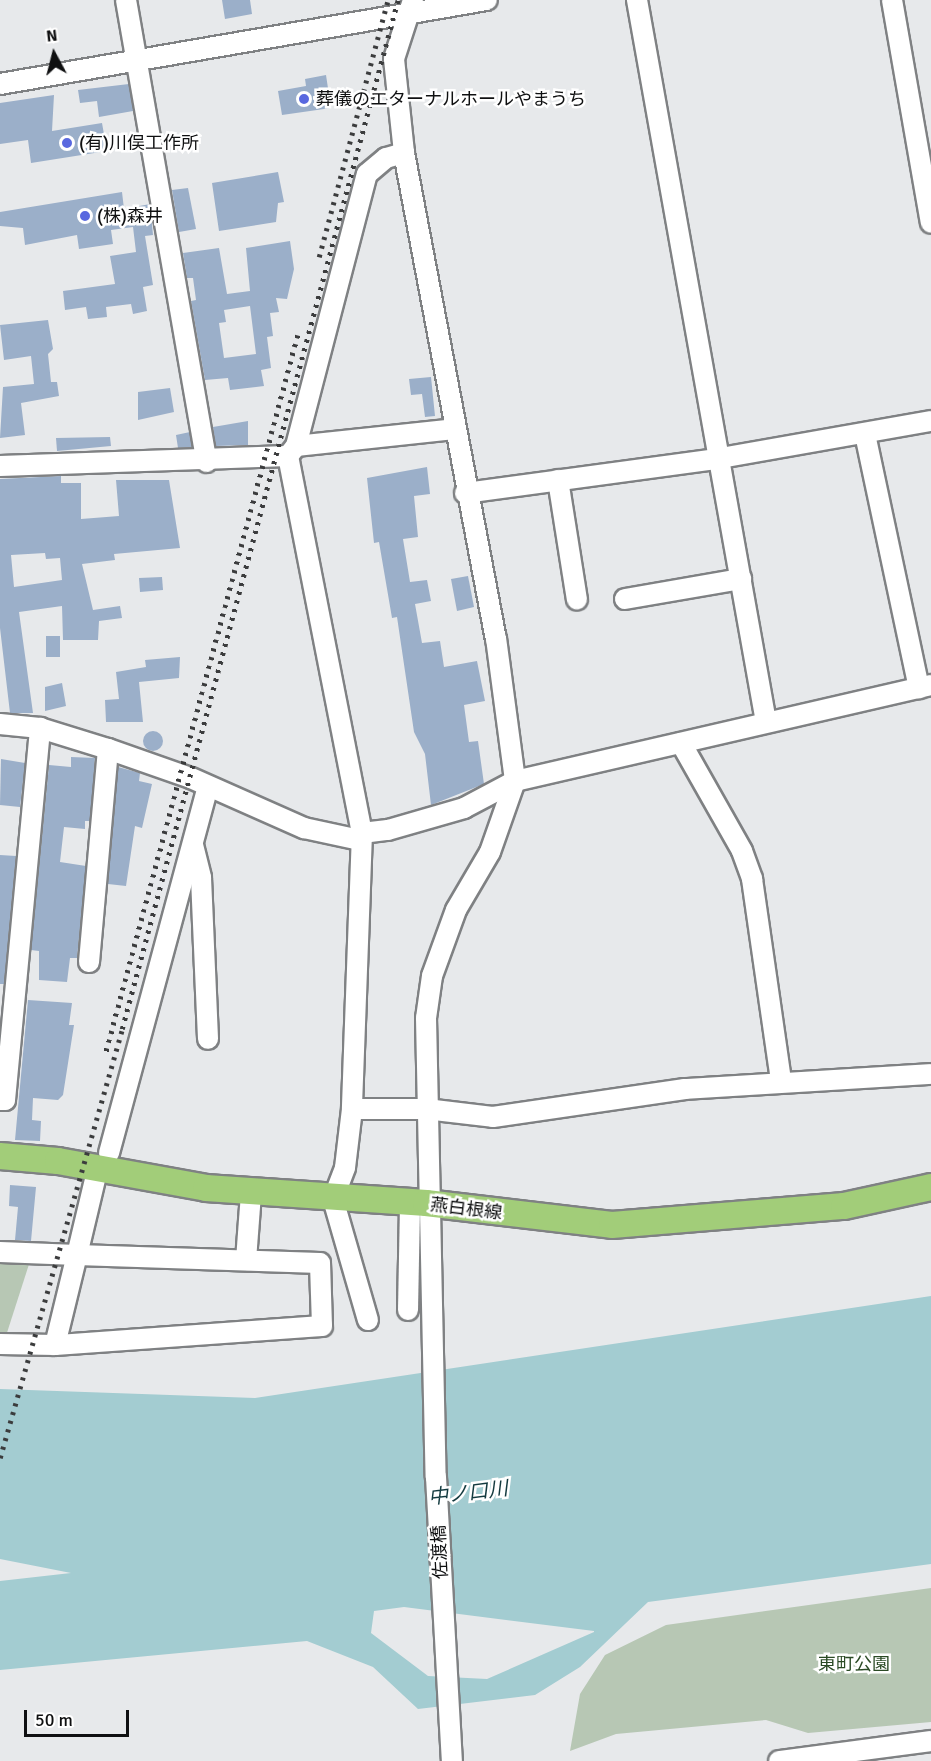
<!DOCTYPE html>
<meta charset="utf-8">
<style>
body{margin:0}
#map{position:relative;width:931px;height:1761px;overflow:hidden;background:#e7e9eb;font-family:Signika,"Noto Sans JP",sans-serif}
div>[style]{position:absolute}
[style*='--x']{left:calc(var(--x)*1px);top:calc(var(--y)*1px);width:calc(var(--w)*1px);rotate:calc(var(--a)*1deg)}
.green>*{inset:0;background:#b7c7b4}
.water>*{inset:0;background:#a3ccd1}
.building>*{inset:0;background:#9bafc9}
.round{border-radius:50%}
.roads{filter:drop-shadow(2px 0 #7f8183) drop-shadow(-2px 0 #7f8183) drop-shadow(0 2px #7f8183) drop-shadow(0 -2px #7f8183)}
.minor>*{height:20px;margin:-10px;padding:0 10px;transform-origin:10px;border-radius:10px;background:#fff}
.major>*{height:26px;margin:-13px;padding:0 13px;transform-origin:13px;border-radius:13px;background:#a2cd79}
.rail>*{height:4.5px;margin-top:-2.25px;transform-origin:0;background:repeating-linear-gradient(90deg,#3b3c3d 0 3px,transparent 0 9px)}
.dots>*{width:16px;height:16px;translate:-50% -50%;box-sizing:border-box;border:3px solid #fff;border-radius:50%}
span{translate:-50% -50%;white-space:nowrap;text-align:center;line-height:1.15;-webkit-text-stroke:5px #fff;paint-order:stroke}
.poi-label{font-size:18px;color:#0f1011}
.left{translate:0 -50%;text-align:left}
.street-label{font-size:18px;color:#0f1011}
.park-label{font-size:18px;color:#2a4a24}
.water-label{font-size:20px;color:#133a3f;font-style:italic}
.north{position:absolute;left:24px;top:24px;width:60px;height:60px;-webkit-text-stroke:4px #fff;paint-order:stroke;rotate:353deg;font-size:16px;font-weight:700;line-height:24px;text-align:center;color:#0f1011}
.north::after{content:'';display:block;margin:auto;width:21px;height:27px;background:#0f1011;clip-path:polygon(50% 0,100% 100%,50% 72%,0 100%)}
.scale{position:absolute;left:24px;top:1710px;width:105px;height:27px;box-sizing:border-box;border:3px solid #0f1011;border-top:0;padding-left:8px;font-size:18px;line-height:21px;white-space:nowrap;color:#0f1011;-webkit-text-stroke:4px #fff;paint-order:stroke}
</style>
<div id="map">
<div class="green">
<div style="clip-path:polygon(0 1257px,31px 1258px,4px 1342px,0 1341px)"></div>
<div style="clip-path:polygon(931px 1588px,931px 1722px,808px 1733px,766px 1720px,616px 1734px,570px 1751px,580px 1694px,605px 1655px,666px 1625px)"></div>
</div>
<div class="water">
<div style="clip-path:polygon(evenodd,931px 1296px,931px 1564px,648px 1602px,580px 1667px,535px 1695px,418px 1709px,373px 1667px,307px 1641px,0 1670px,0 1581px,71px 1573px,0 1559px,0 1389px,255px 1398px,931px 1296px,404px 1607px,594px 1631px,594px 1632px,487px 1679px,428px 1676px,371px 1633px,374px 1611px,404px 1607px)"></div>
</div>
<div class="building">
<div style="clip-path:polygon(222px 0,250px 0,252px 14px,225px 19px)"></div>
<div style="clip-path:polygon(326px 75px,331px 108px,282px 115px,278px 91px,306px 86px,305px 79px)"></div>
<div style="clip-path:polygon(129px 84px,133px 111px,99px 117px,97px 101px,80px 103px,78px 90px)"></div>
<div style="clip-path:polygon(54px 95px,52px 131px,102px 123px,107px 151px,31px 163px,28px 140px,0 144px,0 103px)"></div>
<div style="clip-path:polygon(278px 172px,284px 202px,278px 203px,276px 222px,219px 231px,212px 183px)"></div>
<div style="clip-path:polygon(188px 188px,196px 229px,179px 232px,172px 190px)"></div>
<div style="clip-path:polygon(122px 192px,124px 209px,150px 204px,153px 235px,145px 236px,153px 285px,143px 287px,147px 311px,133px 314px,131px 304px,106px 307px,107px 317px,88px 319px,86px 307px,65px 310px,63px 291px,115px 284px,110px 256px,136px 252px,133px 227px,111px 230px,113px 244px,79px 249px,77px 235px,25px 245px,23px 228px,0 226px,0 212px)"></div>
<div style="clip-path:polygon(evenodd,290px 241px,294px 269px,287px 299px,276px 298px,279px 312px,270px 313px,273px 336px,267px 337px,271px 368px,261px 370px,264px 386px,230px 390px,228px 378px,205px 380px,191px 301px,196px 300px,193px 278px,187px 278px,183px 253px,219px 248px,227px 294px,250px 291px,246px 248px,290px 241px,250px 306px,256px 354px,224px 358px,219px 323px,226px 322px,224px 310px,250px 306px)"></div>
<div style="clip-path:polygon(48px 320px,53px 349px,48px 354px,51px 382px,57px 382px,59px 396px,21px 403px,25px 435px,0 438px,3px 387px,34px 384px,31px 356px,4px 360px,0 325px)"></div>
<div style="clip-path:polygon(431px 377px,435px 416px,425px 417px,422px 394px,411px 395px,409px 379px)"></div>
<div style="clip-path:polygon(170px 388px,174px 412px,138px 420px,138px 392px)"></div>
<div style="clip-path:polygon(248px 421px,248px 445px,216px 446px,213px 427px)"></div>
<div style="clip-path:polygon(190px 432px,192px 447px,178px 448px,176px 435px)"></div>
<div style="clip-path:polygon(110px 437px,111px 446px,57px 451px,56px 438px)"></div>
<div style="clip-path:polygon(427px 467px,430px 494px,414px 496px,418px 537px,403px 539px,410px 582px,427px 580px,431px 601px,415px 604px,422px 643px,440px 641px,444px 667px,477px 661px,485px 701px,464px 705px,469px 742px,478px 741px,484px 784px,431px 805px,425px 754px,414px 732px,397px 617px,392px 618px,379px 542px,374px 543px,367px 478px)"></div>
<div style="clip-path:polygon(evenodd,61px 476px,61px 483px,81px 483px,81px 519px,119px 516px,116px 480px,169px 480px,180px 548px,114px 554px,115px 560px,82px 564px,93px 610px,120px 606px,122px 618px,99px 621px,98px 640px,63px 640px,62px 606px,19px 612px,33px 713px,10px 713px,0 628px,0 479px,61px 476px,45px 553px,46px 559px,60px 558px,62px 580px,14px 587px,11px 555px,45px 553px)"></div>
<div style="clip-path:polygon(468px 576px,474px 607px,457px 611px,451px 579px)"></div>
<div style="clip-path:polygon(162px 577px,163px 590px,140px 592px,139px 578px)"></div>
<div style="clip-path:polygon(46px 636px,60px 636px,60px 657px,46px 657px)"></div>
<div style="clip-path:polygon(180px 657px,179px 678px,139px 682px,143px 722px,106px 722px,105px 700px,119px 699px,116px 672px,146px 667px,145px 660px)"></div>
<div style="clip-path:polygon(62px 683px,66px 706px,45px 711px,45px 687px)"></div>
<div class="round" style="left:143px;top:731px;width:20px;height:20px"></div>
<div style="clip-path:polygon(71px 757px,95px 758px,90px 821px,85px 821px,85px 829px,64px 827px,60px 862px,86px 866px,77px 958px,70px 958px,67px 982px,39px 980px,39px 951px,31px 950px,49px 765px,71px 767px)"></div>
<div style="clip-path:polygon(1px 759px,25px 763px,20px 807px,0 805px)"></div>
<div style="clip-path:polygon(118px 767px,140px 773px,139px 781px,152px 784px,142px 828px,135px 826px,126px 886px,108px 884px)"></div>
<div style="clip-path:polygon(0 855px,16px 856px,4px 984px,0 984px)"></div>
<div style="clip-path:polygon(28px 1000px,72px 1003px,69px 1025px,74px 1025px,63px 1095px,58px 1100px,33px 1098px,32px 1120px,41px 1121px,40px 1141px,15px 1140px)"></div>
<div style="clip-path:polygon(10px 1185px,36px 1187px,31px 1241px,15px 1240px,18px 1207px,9px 1206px)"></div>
</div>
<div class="roads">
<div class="minor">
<div style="--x:126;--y:0;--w:469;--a:80.1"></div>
<div style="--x:413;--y:0;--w:62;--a:107.9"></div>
<div style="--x:394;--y:59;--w:95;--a:83.9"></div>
<div style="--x:404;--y:153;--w:494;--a:79.3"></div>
<div style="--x:496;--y:638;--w:144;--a:82.4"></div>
<div style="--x:515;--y:781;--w:75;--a:109.4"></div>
<div style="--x:490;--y:852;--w:67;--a:120.4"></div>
<div style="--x:456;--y:910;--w:70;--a:110"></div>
<div style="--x:432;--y:976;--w:42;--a:98.1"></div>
<div style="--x:426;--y:1018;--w:459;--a:88.8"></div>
<div style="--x:436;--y:1477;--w:284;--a:86.8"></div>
<div style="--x:637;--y:0;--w:733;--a:79.87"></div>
<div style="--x:892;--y:0;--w:226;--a:80.1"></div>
<div style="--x:0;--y:84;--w:494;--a:-9.8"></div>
<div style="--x:865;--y:434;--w:260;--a:78"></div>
<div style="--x:296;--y:446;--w:281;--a:-75.4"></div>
<div style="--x:367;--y:174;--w:25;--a:-40"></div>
<div style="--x:386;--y:158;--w:19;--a:-16"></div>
<div style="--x:288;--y:456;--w:384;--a:78.9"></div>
<div style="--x:362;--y:833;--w:276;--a:92.1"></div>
<div style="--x:352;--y:1109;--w:59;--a:96.8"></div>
<div style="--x:345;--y:1168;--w:33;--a:111"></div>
<div style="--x:333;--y:1199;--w:126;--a:73.9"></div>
<div style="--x:0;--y:466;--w:288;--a:-2"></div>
<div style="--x:288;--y:456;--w:13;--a:-51"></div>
<div style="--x:296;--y:446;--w:159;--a:-6.1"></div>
<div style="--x:558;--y:480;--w:121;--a:81"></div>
<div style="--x:465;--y:493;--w:252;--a:-7.7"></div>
<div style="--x:715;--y:459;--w:219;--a:-10"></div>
<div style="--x:625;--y:599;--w:118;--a:-9.8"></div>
<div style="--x:0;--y:724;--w:40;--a:5.7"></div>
<div style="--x:40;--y:728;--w:71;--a:17.2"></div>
<div style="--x:108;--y:749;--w:88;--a:19.3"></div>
<div style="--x:191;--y:778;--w:124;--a:23.9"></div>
<div style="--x:304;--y:828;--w:57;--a:12.1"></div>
<div style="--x:681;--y:743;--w:124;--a:60.5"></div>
<div style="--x:742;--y:851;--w:30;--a:70"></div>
<div style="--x:752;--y:879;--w:204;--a:81.8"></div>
<div style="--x:362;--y:833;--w:26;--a:-7"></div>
<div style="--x:388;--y:830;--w:79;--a:-16.1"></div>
<div style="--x:464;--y:808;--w:58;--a:-27.9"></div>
<div style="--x:515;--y:781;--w:427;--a:-13"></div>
<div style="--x:193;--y:845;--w:34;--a:76"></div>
<div style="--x:201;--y:878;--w:161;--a:87.5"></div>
<div style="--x:89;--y:962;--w:214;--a:-84.9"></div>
<div style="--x:0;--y:1100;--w:5;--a:0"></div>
<div style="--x:5;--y:1100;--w:374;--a:-84.6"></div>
<div style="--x:352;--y:1109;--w:74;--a:0"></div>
<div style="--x:426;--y:1109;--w:67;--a:6.8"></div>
<div style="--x:493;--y:1117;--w:194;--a:-8.3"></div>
<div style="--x:685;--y:1089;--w:246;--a:-3.5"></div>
<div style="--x:109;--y:1153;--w:380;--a:-74.9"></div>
<div style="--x:0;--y:1252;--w:77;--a:2.2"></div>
<div style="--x:77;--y:1255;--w:243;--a:1.9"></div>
<div style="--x:320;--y:1263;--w:63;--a:88.2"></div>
<div style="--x:322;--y:1326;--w:268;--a:175.9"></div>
<div style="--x:55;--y:1345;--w:93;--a:-76.3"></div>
<div style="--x:77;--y:1255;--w:90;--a:-76.6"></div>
<div style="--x:246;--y:1260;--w:67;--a:-85.7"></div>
<div style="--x:408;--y:1310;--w:106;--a:-88.9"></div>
<div style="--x:0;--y:1344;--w:55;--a:1"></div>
<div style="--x:779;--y:1761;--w:153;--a:-7.5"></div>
</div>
<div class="major">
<div style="--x:0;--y:1156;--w:58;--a:4.9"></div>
<div style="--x:58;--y:1161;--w:150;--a:10.3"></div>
<div style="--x:206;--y:1188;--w:221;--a:3.9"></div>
<div style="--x:426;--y:1203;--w:187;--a:6.7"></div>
<div style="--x:612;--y:1225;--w:233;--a:-4.7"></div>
<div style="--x:844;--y:1206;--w:89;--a:-12.3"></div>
</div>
</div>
<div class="rail">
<div style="--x:319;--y:257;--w:266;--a:-75"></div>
<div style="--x:106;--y:1051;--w:747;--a:-75.03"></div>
<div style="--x:0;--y:1458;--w:446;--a:-74.1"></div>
<div style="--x:122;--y:1029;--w:1065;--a:-74.99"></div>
</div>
<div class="dots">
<div style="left:304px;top:99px;background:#5968df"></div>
<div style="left:67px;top:143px;background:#5968df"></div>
<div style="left:85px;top:216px;background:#5968df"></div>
</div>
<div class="poi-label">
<span class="left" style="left:316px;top:99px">葬儀のエターナルホールやまうち</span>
<span class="left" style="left:79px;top:143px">(有)川俣工作所</span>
<span class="left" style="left:97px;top:216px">(株)森井</span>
</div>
<div class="street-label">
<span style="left:466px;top:1209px;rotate:7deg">燕白根線</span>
<span style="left:440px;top:1552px;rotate:-93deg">佐渡橋</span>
</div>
<div class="park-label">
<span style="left:854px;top:1664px">東町公園</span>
</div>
<div class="water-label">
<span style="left:468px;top:1493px;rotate:-7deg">中ノ口川</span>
</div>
<div class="north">N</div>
<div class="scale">50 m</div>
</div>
